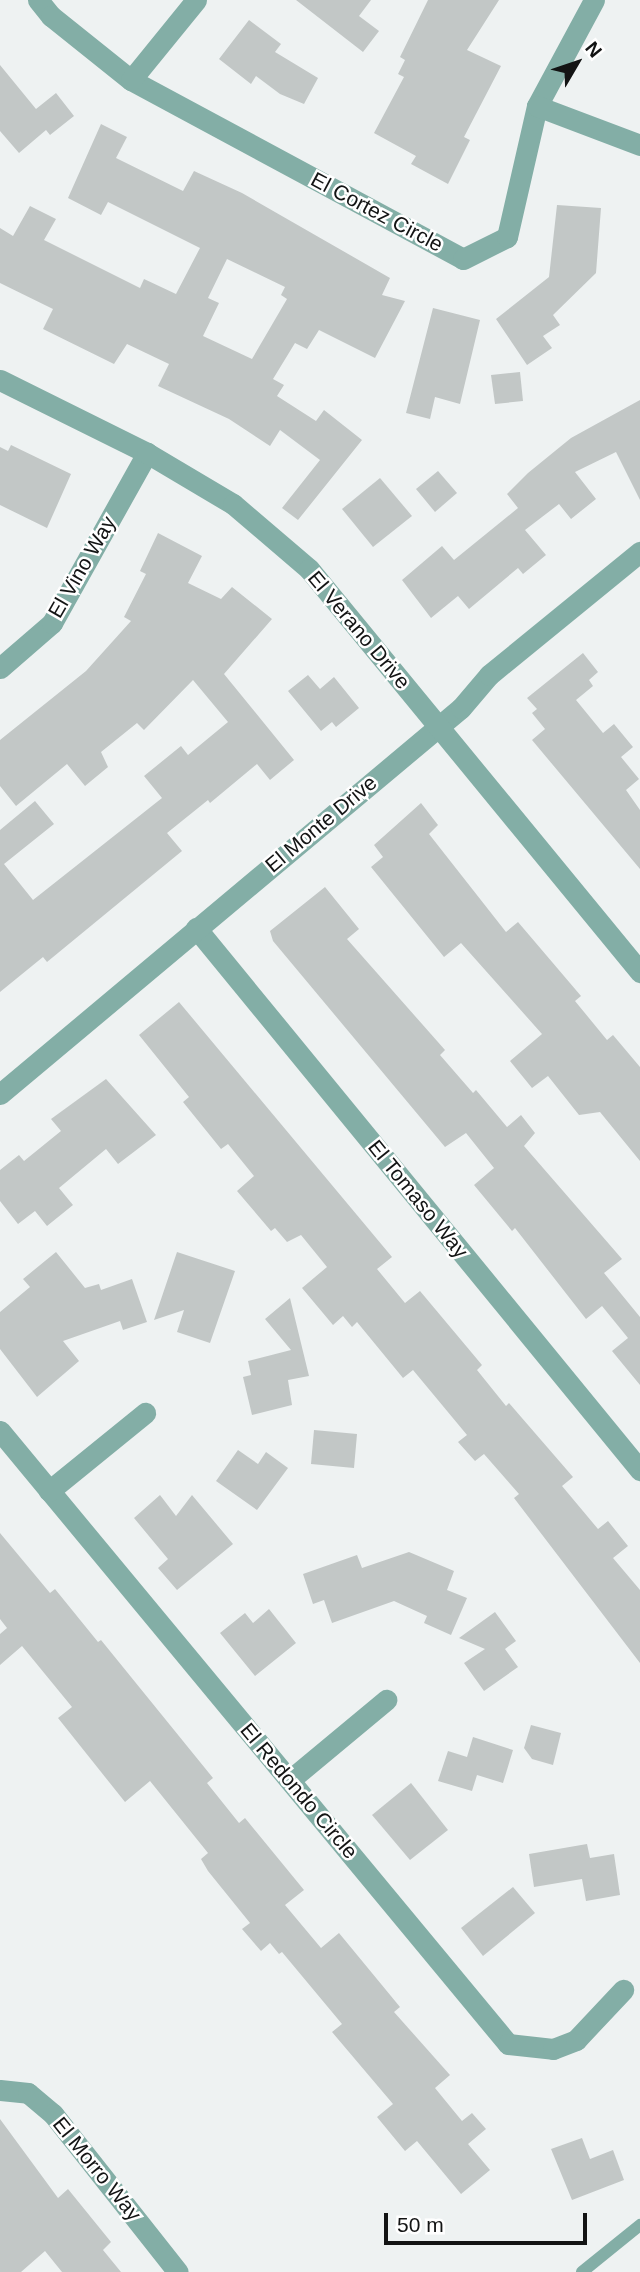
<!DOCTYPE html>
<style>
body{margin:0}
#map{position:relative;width:640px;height:2272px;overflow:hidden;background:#eef2f2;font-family:Arial,sans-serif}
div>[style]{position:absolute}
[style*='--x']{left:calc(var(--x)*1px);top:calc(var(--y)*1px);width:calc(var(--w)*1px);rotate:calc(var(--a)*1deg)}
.building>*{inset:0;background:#c2c7c6}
.service>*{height:12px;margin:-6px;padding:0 6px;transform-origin:6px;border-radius:6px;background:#83aea6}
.minor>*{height:21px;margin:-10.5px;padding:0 10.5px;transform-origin:10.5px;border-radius:10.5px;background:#83aea6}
.tertiary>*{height:21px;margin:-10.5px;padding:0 10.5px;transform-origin:10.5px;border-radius:10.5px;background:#83aea6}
span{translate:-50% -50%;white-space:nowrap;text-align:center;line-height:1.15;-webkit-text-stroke:5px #fff;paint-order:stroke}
.street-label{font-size:21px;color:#131414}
.north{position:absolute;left:542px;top:28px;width:70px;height:70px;-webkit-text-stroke:5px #fff;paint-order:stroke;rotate:51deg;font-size:19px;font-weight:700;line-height:28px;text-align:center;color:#131414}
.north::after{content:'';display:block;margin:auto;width:24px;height:32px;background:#131414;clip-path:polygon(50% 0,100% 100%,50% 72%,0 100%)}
.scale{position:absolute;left:384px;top:2213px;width:203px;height:32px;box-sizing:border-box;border:4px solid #131414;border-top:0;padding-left:9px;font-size:21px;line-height:24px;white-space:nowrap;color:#131414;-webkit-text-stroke:5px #fff;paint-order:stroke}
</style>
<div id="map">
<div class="building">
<div style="clip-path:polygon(296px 0,371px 0,359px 16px,379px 31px,363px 52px)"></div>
<div style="clip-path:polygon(428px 0,499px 0,467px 50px,501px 66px,464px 137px,470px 140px,448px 184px,411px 164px,416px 156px,374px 133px,404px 77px,398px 74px,405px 60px,400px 57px)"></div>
<div style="clip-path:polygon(249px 20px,281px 44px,275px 52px,318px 78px,304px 104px,280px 94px,256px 76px,251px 84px,219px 59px)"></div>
<div style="clip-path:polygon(0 65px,36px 109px,56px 93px,74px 116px,50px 135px,46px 130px,19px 153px,0 131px)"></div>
<div style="clip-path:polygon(evenodd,101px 124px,127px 137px,116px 158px,183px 191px,194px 171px,242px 193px,390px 278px,382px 295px,405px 301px,375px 358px,319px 330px,307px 349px,295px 343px,273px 379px,284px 385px,277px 396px,316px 421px,324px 410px,362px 440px,298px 520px,282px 508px,320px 460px,280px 430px,270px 446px,229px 419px,158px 386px,169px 364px,127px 344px,114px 364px,43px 329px,53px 309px,0 283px,0 228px,13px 236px,30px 206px,56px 219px,44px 240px,140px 288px,144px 279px,176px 294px,200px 248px,108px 202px,101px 215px,68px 198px,101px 124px,227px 259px,285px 287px,281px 295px,287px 299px,252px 359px,203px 336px,219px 303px,208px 298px,227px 259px)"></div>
<div style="clip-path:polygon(557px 205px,601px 208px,596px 273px,553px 315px,560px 325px,543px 336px,552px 348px,527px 365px,496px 319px,549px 277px)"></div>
<div style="clip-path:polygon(433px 308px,480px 320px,460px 404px,435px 397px,430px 419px,406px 413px)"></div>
<div style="clip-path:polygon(520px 372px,523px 401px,495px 404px,491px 375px)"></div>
<div style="clip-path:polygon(640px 400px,640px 500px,616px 452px,575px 472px,596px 499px,571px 519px,559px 504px,525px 530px,546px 555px,523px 574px,518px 568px,469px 609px,458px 596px,431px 618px,402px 580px,442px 546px,454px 560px,518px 508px,507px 494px,528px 473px,571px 438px)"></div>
<div style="clip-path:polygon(11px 445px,71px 474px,47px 528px,0 505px,0 447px,8px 451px)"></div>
<div style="clip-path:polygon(438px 471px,457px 493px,435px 512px,416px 489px)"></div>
<div style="clip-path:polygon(380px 478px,412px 516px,373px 547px,342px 509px)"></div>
<div style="clip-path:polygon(158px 533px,202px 556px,188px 583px,221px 599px,232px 587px,272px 619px,224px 674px,294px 760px,270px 780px,257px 764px,210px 803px,208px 800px,167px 833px,182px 851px,47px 962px,43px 957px,0 992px,0 830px,35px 801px,54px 824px,4px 864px,33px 900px,162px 798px,144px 776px,181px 746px,188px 755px,228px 722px,193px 680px,144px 730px,137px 723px,101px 752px,108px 767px,85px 786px,67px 764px,16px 806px,0 786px,0 740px,86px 671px,131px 621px,124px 617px,146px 574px,140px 571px)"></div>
<div style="clip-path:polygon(583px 653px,598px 672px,589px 680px,593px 686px,576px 700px,603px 733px,614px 724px,633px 747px,621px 757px,639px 779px,626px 790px,640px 810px,640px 869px,532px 740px,545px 729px,532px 713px,537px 709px,527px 698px)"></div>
<div style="clip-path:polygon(308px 675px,320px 689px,334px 677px,359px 708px,336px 727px,332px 722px,321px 731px,288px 691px)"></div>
<div style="clip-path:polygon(421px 803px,438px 825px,429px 834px,506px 932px,518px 922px,581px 996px,575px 1001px,607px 1040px,613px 1035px,640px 1067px,640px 1161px,600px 1112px,579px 1115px,548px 1076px,532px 1088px,510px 1061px,542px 1034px,461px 943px,444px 957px,371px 867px,383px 857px,374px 845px)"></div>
<div style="clip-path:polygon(325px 887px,359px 929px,347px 939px,445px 1050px,440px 1055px,473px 1093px,476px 1090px,507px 1127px,521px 1115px,535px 1133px,524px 1146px,622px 1259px,604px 1273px,640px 1317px,640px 1385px,612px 1351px,628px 1338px,602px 1306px,586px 1319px,515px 1228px,512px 1231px,474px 1185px,494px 1168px,466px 1133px,445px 1147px,273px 941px,270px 931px)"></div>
<div style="clip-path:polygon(179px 1002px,392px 1257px,377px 1269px,405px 1303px,420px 1291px,482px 1365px,477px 1370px,506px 1406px,509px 1403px,573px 1477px,562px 1486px,598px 1529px,608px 1521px,628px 1546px,613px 1558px,640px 1590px,640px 1663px,514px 1498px,519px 1494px,484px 1454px,475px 1461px,458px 1442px,467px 1435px,413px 1370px,403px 1378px,357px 1322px,352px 1327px,343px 1316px,333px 1325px,302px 1288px,327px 1267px,301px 1235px,287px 1242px,275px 1228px,271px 1231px,237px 1191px,254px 1176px,228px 1144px,221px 1149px,183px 1102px,189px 1097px,139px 1035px)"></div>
<div style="clip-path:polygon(106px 1079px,156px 1135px,118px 1164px,106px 1149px,59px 1188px,73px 1205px,47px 1226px,35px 1211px,18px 1224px,0 1201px,0 1170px,19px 1155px,24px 1161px,61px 1131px,51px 1119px)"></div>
<div style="clip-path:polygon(56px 1252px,85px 1288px,99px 1284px,101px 1290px,132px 1279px,147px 1322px,123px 1330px,120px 1321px,63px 1341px,79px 1361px,37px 1397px,0 1349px,0 1312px,30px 1287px,23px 1279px)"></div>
<div style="clip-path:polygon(177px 1252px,235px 1271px,210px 1343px,177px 1332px,184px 1310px,154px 1320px)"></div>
<div style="clip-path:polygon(290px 1298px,309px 1376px,288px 1380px,292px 1405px,252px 1415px,243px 1377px,251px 1375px,248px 1361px,291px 1350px,265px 1319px)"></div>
<div style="clip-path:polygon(314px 1430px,357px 1434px,354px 1468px,311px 1464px)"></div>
<div style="clip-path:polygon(238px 1450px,258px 1464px,266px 1452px,288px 1468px,257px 1510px,216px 1481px)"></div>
<div style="clip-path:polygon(160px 1495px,176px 1516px,192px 1495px,233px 1544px,177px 1590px,158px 1568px,168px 1559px,134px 1518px)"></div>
<div style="clip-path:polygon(0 1533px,50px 1593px,55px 1589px,98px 1642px,101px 1640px,213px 1778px,207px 1783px,239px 1823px,245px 1818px,304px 1890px,285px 1905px,321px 1948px,339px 1933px,400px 2007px,394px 2012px,450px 2075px,435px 2088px,462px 2121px,472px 2113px,486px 2129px,468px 2144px,490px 2170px,461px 2194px,417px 2141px,405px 2151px,377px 2117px,393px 2104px,332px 2032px,342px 2024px,282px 1952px,279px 1954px,270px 1943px,261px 1951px,242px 1929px,250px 1923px,208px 1871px,201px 1859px,208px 1853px,150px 1781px,125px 1802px,58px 1718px,72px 1707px,22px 1646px,0 1665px,0 1634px,7px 1628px,0 1619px)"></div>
<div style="clip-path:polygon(409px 1552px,454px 1571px,447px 1590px,467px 1598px,451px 1635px,424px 1623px,427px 1616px,394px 1601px,332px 1623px,324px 1600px,313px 1604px,303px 1574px,357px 1555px,362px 1568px)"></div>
<div style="clip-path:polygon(269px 1609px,296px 1643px,255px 1676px,220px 1633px,245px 1613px,253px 1623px)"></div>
<div style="clip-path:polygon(495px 1612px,516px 1641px,505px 1649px,518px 1667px,484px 1691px,464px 1663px,485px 1649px,459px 1638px)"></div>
<div style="clip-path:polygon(531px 1725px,561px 1733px,553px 1765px,532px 1759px,524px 1748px)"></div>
<div style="clip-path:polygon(473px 1737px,513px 1750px,503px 1783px,477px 1775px,472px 1791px,438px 1781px,448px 1751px,467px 1757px)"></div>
<div style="clip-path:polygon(411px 1783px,448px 1830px,410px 1860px,372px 1815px)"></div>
<div style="clip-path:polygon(587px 1844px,590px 1858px,614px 1854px,620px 1895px,586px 1901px,582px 1879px,534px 1887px,529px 1854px)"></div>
<div style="clip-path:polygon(513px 1887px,535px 1913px,483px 1956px,461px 1928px)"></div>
<div style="clip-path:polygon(0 2119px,58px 2198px,68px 2189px,111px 2242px,103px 2250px,121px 2272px,62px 2272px,45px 2251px,21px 2272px,0 2272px)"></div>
<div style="clip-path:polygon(582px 2138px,590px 2159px,613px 2150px,624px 2180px,572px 2200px,551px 2149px)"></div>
</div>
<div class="service">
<div style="--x:582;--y:2272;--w:75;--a:-39"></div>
</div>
<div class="minor">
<div style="--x:38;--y:0;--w:21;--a:51"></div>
<div style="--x:51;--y:16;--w:102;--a:38.7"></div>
<div style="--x:131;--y:80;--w:377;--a:28.3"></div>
<div style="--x:463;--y:259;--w:49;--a:-26.6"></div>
<div style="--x:507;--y:237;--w:134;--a:-77.1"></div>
<div style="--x:537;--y:106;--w:120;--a:-61.7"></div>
<div style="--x:131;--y:80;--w:103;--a:-50.9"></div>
<div style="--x:537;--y:106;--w:110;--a:20.7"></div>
<div style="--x:0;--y:668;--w:69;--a:-40.9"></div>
<div style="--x:52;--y:623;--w:195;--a:-60.8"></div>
<div style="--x:196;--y:928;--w:701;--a:50.68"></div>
<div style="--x:0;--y:1094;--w:601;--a:-39.94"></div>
<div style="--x:461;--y:708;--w:43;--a:-49.7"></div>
<div style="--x:489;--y:675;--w:195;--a:-39.2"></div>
<div style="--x:0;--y:1431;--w:796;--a:50.35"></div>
<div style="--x:508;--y:2044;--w:45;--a:6.3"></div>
<div style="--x:553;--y:2049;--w:25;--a:-21"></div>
<div style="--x:576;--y:2040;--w:69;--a:-46.8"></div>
<div style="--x:49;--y:1491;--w:124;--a:-39.1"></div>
<div style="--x:291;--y:1779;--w:124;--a:-39.7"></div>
<div style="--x:0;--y:2090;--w:28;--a:6"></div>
<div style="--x:28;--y:2093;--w:33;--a:40"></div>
<div style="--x:53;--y:2114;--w:201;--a:51.7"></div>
</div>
<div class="tertiary">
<div style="--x:0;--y:380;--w:164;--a:26.4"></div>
<div style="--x:147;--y:453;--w:100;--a:30.7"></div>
<div style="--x:233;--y:504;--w:100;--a:40.5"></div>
<div style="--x:309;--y:569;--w:522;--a:50.6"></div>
</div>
<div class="street-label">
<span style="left:377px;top:212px;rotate:28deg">El Cortez Circle</span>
<span style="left:82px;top:567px;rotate:-60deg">El Vino Way</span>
<span style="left:359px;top:630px;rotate:50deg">El Verano Drive</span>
<span style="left:321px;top:824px;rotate:-40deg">El Monte Drive</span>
<span style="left:418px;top:1199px;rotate:51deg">El Tomaso Way</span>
<span style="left:299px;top:1791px;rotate:50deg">El Redondo Circle</span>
<span style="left:97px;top:2169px;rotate:51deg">El Morro Way</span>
</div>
<div class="north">N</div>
<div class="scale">50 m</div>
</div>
